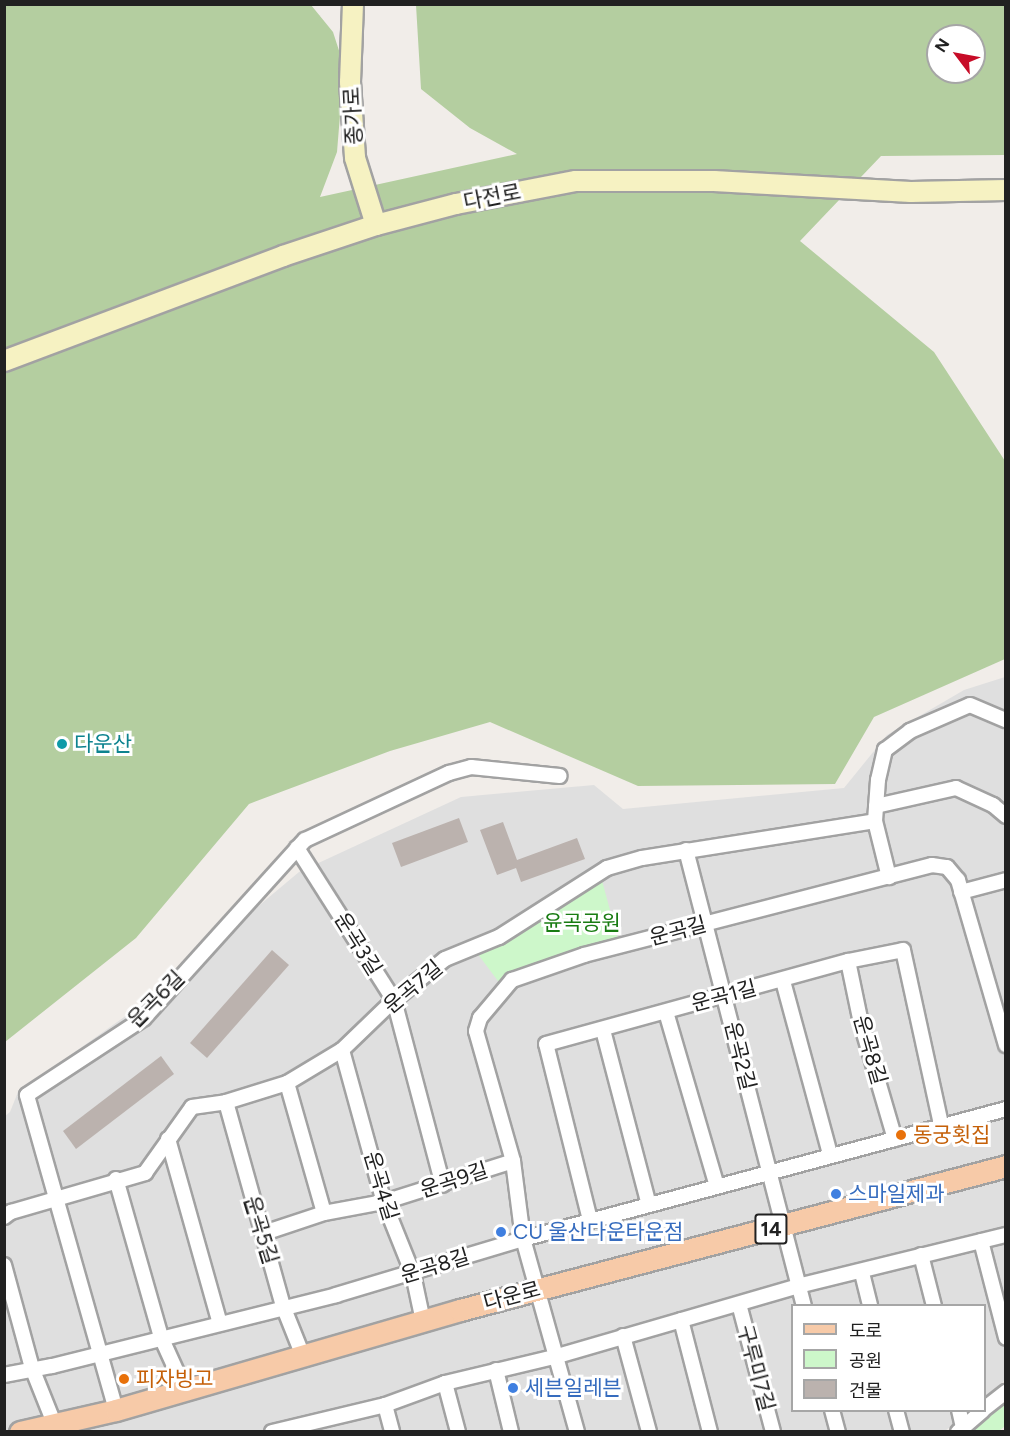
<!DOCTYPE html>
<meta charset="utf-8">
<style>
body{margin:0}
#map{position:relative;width:1010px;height:1436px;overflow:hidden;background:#f1ede9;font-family:Figtree,"Noto Sans KR",sans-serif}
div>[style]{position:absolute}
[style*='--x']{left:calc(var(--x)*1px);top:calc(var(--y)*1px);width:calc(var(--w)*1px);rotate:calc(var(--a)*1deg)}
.residential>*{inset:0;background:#dfdfdf}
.forest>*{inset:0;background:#b4cea0}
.park>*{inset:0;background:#cdf7ca}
.building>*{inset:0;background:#bbb2ae}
.roads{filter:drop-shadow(2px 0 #a2a2a2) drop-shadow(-2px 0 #a2a2a2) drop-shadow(0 2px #a2a2a2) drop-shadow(0 -2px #a2a2a2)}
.minor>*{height:14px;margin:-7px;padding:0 7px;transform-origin:7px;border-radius:7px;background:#fff}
.secondary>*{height:20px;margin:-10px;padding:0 10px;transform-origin:10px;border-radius:10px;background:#f6f2c2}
.primary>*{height:21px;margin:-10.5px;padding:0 10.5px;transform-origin:10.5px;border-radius:10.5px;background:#f7caa8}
.dots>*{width:16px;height:16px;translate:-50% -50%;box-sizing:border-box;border:3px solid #fff;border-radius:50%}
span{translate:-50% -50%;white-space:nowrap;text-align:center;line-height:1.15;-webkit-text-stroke:6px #fff;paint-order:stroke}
.shield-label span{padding:2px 4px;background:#fff;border:2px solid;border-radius:4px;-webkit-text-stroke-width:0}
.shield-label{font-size:20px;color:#212121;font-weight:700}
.street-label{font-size:21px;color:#212121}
.culture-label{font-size:21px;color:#0d838f}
.left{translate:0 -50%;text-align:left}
.park-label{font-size:21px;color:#197c13}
.food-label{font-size:21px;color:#c56008}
.shop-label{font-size:21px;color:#366cbe}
.frame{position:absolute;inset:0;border:6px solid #212121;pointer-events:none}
.legend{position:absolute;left:791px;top:1304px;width:195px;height:108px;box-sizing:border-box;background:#fff;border:2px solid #a6a6a6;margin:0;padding:8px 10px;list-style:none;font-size:18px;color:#212121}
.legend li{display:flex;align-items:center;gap:12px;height:30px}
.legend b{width:30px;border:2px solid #a6a6a6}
.north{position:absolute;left:926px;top:24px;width:60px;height:60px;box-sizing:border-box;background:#fff;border:2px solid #a6a6a6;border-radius:50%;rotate:302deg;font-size:16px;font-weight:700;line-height:24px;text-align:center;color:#212121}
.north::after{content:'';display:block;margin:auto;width:21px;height:27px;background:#c70c27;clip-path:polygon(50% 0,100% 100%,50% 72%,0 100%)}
</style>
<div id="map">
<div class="residential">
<div style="clip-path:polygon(1005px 677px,1005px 1380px,985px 1398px,984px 1306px,792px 1306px,792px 1410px,970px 1411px,945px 1431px,5px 1432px,5px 1116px,10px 1112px,18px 1092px,137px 1008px,299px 872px,461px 797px,594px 785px,623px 809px,844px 788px,887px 735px,964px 690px)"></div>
</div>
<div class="forest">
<div style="clip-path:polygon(evenodd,5px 5px,311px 5px,333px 32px,344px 66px,337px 152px,320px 197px,517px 154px,470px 128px,421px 89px,416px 5px,1005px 5px,1005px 155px,881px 156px,800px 241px,934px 352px,1005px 461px,1005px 659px,874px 717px,835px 784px,638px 786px,490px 722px,390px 751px,249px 804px,136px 938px,5px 1042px,5px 5px,938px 36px,974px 36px,974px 72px,938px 72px,938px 36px)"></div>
</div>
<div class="park">
<div style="clip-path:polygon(601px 877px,619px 943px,501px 985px,474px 949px)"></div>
<div style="clip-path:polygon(1005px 1396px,1005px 1426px,999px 1431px,960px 1432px)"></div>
</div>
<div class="building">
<div style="clip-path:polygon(459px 818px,468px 842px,401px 867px,392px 843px)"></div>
<div style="clip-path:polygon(503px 822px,517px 860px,577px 838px,585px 859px,521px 882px,516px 868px,497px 875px,480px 830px)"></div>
<div style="clip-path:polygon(272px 950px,289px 965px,207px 1058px,190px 1043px)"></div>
<div style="clip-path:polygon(161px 1056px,174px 1074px,76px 1149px,63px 1131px)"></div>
</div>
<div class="roads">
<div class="minor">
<div style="--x:876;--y:806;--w:82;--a:-12.7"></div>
<div style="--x:956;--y:788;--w:41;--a:24.7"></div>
<div style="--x:993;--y:805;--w:17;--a:40"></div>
<div style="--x:875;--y:821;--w:41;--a:-85.8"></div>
<div style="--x:878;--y:780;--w:31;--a:-77"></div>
<div style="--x:885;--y:750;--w:31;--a:-37"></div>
<div style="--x:910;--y:731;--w:65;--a:-23.4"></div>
<div style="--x:970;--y:705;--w:39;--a:23"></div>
<div style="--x:297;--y:848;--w:180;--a:57.5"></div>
<div style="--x:394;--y:1000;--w:191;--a:75.2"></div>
<div style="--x:686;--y:850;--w:471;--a:75.5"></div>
<div style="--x:961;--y:892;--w:47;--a:-14.9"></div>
<div style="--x:848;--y:961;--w:63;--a:78.2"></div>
<div style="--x:861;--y:1023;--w:121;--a:73.7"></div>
<div style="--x:783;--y:981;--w:179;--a:74.8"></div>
<div style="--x:666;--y:1012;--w:181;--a:73.7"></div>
<div style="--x:603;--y:1030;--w:181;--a:75.3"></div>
<div style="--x:342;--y:1050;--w:158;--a:74.6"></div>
<div style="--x:384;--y:1202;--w:78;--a:68.1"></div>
<div style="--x:413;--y:1274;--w:48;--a:78"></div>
<div style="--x:287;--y:1083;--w:135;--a:74.1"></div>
<div style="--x:226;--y:1102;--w:212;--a:74.4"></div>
<div style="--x:283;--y:1306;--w:54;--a:68.2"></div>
<div style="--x:168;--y:1139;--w:189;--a:74.3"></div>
<div style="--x:116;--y:1179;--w:164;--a:74.1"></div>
<div style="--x:161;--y:1337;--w:58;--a:65.6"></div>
<div style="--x:4;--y:1217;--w:9;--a:-36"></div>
<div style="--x:11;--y:1212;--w:140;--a:-16.2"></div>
<div style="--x:145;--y:1173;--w:81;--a:-54.5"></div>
<div style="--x:192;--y:1107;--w:34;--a:-8"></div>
<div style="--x:226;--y:1102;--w:64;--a:-17.3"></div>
<div style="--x:287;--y:1083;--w:64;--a:-31"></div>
<div style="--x:342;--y:1050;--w:72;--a:-43.9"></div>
<div style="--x:394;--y:1000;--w:65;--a:-38.8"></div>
<div style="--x:445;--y:959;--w:58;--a:-22.2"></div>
<div style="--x:499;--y:937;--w:128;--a:-32.6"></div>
<div style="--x:607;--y:868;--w:36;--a:-16"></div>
<div style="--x:642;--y:858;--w:236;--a:-9"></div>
<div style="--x:875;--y:821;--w:58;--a:76"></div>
<div style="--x:590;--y:1220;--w:181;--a:-104"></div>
<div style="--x:546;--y:1044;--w:313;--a:-15.4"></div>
<div style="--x:848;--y:961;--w:56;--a:-11.3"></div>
<div style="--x:903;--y:950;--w:179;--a:77.7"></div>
<div style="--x:264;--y:1233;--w:63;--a:-18.4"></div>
<div style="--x:324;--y:1213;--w:61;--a:-10.4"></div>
<div style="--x:384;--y:1202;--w:135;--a:-17.6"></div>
<div style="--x:981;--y:1241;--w:100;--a:75.5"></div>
<div style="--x:921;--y:1255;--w:53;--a:75.7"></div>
<div style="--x:4;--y:1265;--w:107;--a:74.8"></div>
<div style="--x:32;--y:1368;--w:59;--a:68.2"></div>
<div style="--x:862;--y:1273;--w:34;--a:76"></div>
<div style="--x:739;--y:1304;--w:132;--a:75.1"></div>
<div style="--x:681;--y:1320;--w:116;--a:75.5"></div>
<div style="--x:623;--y:1336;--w:99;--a:74.8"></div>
<div style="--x:496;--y:1370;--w:64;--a:76.4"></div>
<div style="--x:4;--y:1375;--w:49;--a:-10.6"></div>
<div style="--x:52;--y:1366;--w:293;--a:-14"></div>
<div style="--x:336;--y:1295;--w:195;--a:-16.7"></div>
<div style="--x:523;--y:1239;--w:500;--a:-15.06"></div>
<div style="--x:445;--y:1383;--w:51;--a:75.1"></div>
<div style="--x:385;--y:1405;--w:28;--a:75"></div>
<div style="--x:984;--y:1409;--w:28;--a:-38"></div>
<div style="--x:116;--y:1410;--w:327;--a:-105.8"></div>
<div style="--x:27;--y:1095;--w:140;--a:-33.3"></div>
<div style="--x:144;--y:1018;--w:240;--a:-47.9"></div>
<div style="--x:305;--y:840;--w:159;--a:-25"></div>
<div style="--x:449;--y:773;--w:23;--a:-15"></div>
<div style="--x:471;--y:767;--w:89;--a:5.8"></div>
<div style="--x:832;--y:1410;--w:23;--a:75"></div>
<div style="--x:896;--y:1410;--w:23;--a:75"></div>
<div style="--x:959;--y:1410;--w:17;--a:77"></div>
<div style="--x:272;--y:1432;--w:116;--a:-13.4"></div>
<div style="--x:385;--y:1405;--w:64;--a:-20.1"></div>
<div style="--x:445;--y:1383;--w:112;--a:-13.4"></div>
<div style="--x:554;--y:1357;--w:254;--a:-16.2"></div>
<div style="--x:798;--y:1286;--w:214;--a:-13.8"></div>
<div style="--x:577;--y:1432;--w:200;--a:-105.6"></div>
<div style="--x:523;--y:1239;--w:79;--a:-97.3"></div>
<div style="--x:513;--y:1161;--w:135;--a:-105.9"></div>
<div style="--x:476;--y:1031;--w:14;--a:-73"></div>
<div style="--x:480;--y:1018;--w:50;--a:-49.9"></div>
<div style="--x:512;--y:980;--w:76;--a:-19.1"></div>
<div style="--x:584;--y:955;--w:359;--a:-14.5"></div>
<div style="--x:932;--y:865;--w:15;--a:8"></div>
<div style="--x:947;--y:867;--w:17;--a:50"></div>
<div style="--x:958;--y:880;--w:172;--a:73.8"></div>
<div style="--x:958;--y:1432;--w:33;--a:-41"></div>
</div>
<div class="secondary">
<div style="--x:353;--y:4;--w:78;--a:92.2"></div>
<div style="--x:350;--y:82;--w:76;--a:86.2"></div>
<div style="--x:355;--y:158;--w:70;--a:72.6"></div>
<div style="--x:4;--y:361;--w:298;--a:-20.6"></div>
<div style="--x:283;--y:256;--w:98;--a:-18.4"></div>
<div style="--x:376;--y:225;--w:83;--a:-14.7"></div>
<div style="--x:456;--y:204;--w:122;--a:-10.9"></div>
<div style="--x:576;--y:181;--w:138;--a:0"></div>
<div style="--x:714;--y:181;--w:197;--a:3.2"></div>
<div style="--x:911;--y:192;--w:95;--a:-1.2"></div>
</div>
<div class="primary">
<div style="--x:20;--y:1432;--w:98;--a:-12.9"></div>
<div style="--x:116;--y:1410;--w:358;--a:-16.2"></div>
<div style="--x:460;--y:1310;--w:565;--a:-14.77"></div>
</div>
</div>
<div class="dots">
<div style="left:62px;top:744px;background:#0f9aa8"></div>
<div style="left:901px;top:1135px;background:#e8710a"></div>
<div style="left:836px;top:1194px;background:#3f7fe0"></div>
<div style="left:501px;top:1232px;background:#3f7fe0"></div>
<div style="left:124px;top:1379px;background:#e8710a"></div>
<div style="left:513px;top:1388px;background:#3f7fe0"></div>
</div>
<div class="shield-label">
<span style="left:771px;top:1229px">14</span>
</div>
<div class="street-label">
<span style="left:353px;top:116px;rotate:-93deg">종가로</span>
<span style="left:492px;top:197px;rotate:-11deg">다전로</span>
<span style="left:678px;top:931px;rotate:-15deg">운곡길</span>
<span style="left:358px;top:944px;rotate:58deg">운곡3길</span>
<span style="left:413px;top:987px;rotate:-40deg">운곡7길</span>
<span style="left:724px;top:996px;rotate:-15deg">운곡1길</span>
<span style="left:156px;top:999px;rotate:-45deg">운곡6길</span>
<span style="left:870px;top:1050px;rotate:74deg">운곡8길</span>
<span style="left:740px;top:1056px;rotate:76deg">운곡2길</span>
<span style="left:454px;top:1180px;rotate:-18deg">운곡9길</span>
<span style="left:381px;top:1186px;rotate:73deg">운곡4길</span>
<span style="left:261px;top:1230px;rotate:73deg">운곡5길</span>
<span style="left:435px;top:1266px;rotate:-17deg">운곡8길</span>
<span style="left:512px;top:1296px;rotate:-15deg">다운로</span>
<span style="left:756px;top:1368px;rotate:75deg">구루미7길</span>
</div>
<div class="culture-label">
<span class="left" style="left:74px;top:744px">다운산</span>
</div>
<div class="park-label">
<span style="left:582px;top:923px">윤곡공원</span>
</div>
<div class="food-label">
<span class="left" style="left:913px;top:1135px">동궁횟집</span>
<span class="left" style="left:136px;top:1379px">피자빙고</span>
</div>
<div class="shop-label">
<span class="left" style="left:848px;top:1194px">스마일제과</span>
<span class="left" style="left:513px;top:1232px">CU 울산다운타운점</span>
<span class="left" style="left:525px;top:1388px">세븐일레븐</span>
</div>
<div class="frame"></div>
<ul class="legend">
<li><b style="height:8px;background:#f7caa8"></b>도로</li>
<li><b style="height:16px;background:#cdf7ca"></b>공원</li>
<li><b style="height:16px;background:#bbb2ae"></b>건물</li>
</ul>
<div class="north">N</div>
</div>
